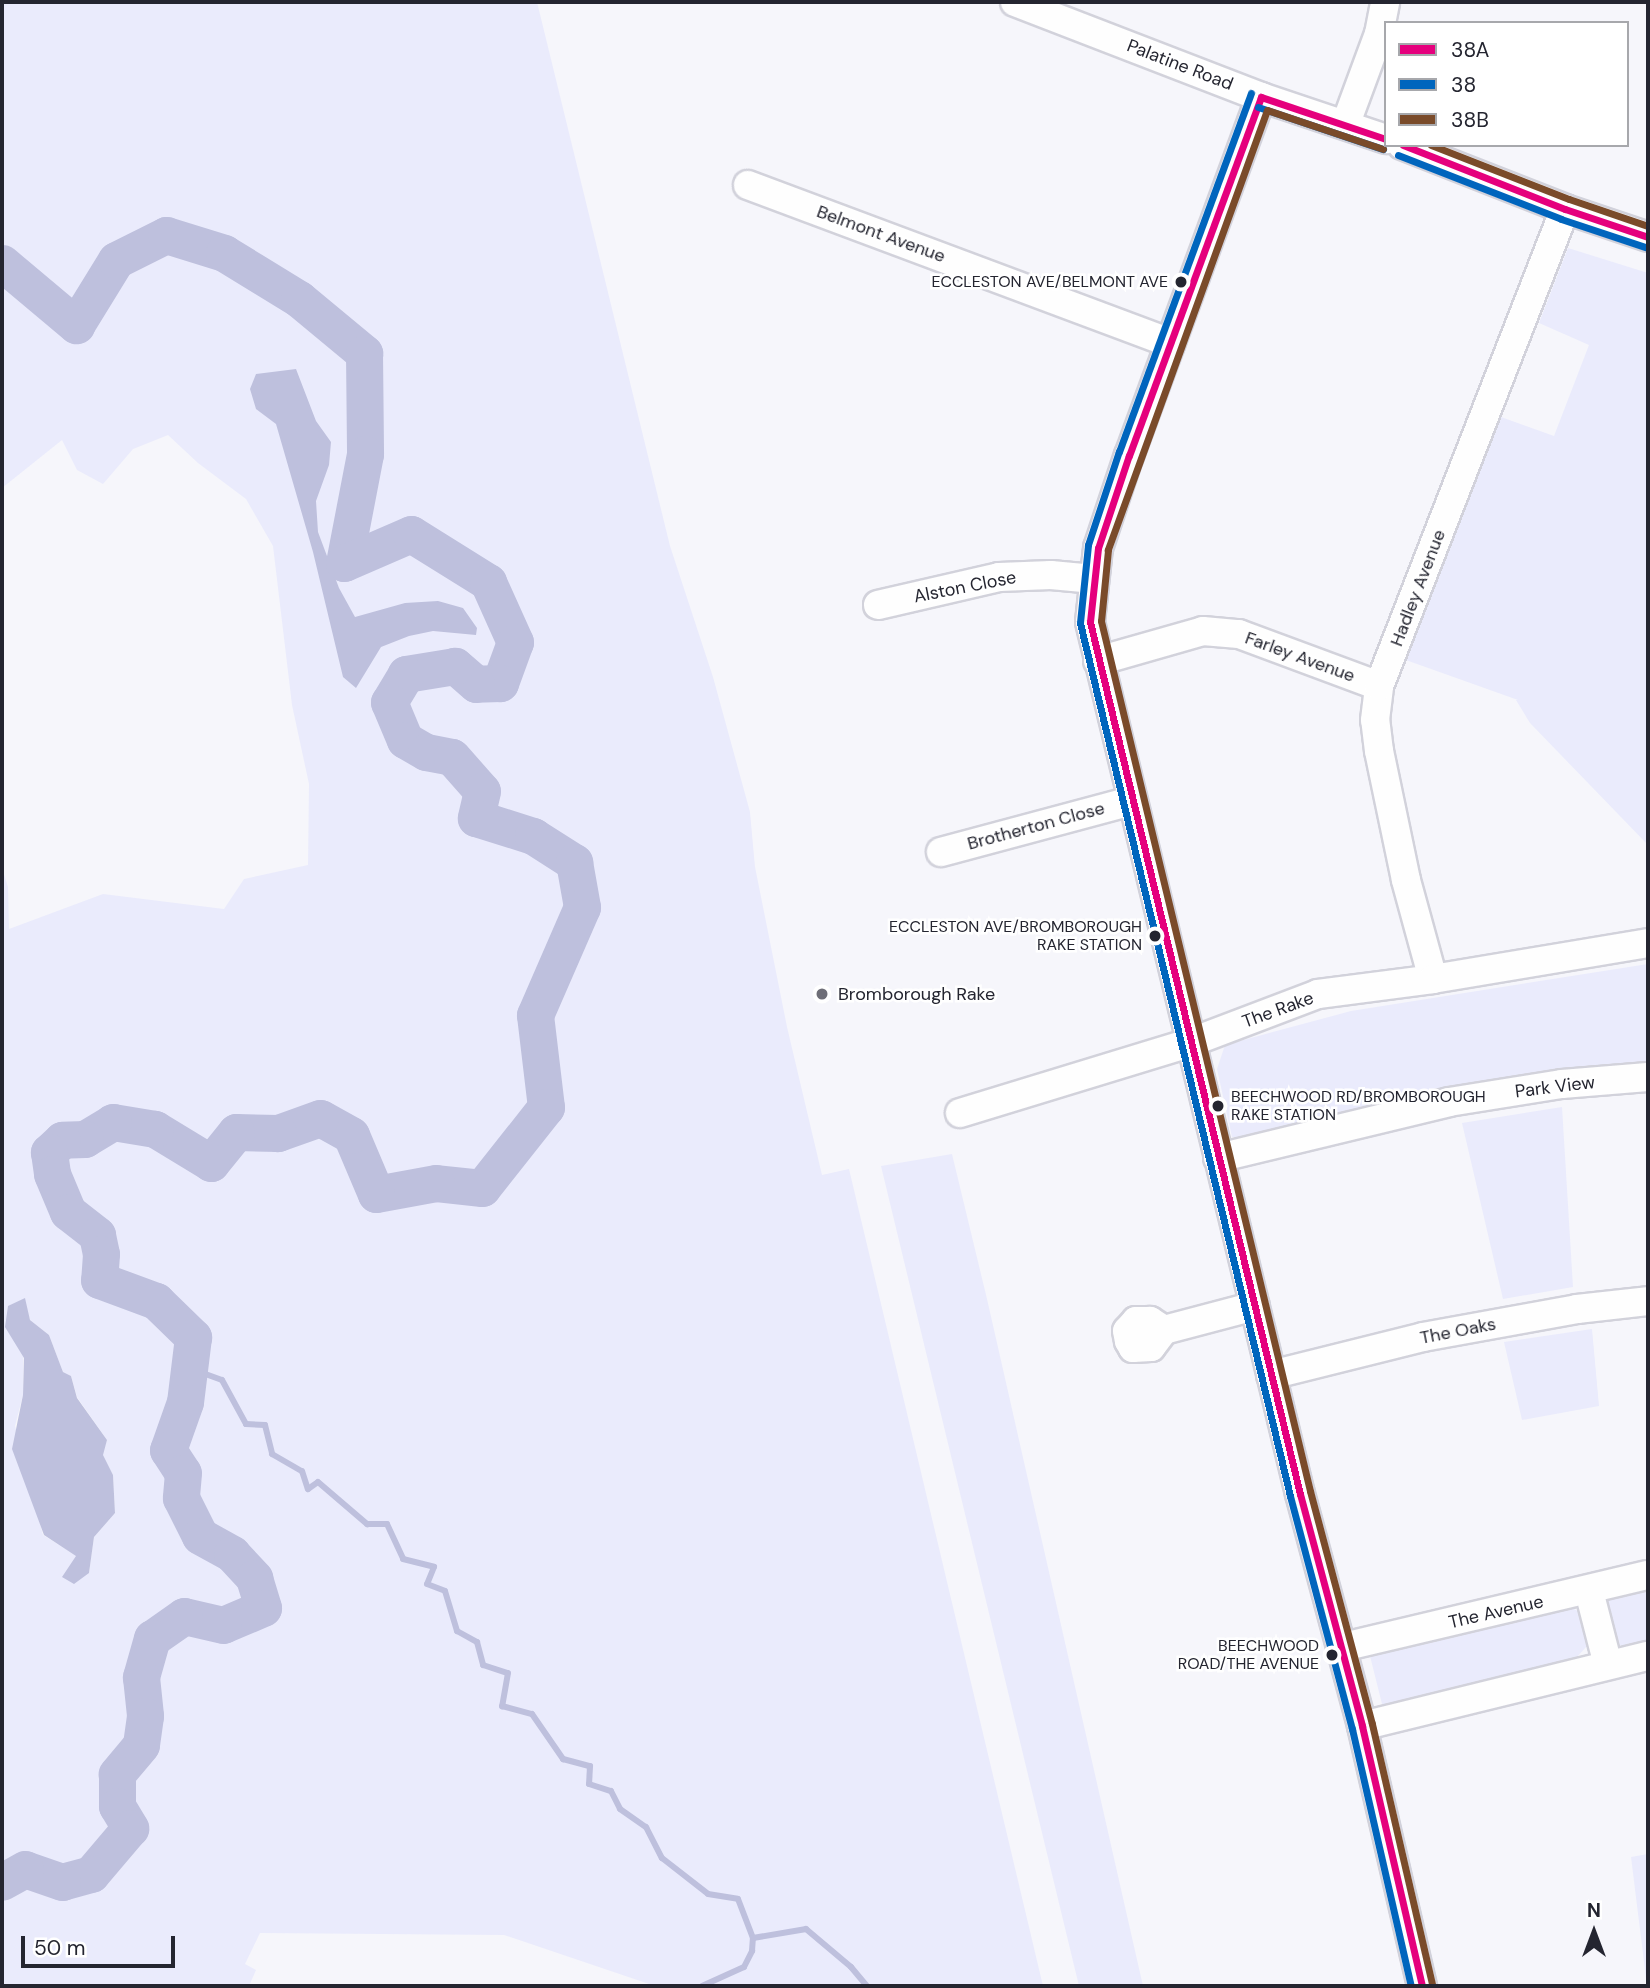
<!DOCTYPE html>
<style>
body{margin:0}
#map{position:relative;width:1650px;height:1988px;overflow:hidden;background:#f6f6fb;font-family:"DM Sans",sans-serif}
div>[style]{position:absolute}
[style*='--x']{left:calc(var(--x)*1px);top:calc(var(--y)*1px);width:calc(var(--w)*1px);rotate:calc(var(--a)*1deg)}
.green>*{inset:0;background:#eaebfc}
.water>*{inset:0;background:#bec0dd}
.stream>*{height:6px;margin:-3px;padding:0 3px;transform-origin:3px;border-radius:3px;background:#bec0dd}
.river>*{height:37px;margin:-18.5px;padding:0 18.5px;transform-origin:18.5px;border-radius:18.5px;background:#bec0dd}
.roads{filter:drop-shadow(2px 0 #d2d2db) drop-shadow(-2px 0 #d2d2db) drop-shadow(0 2px #d2d2db) drop-shadow(0 -2px #d2d2db)}
.minor>*{height:28px;margin:-14px;padding:0 14px;transform-origin:14px;border-radius:14px;background:#fefefe}
.bus-1>*{height:7px;margin:-3.5px;padding:0 3.5px;transform-origin:3.5px;border-radius:3.5px;background:#e5007d}
.bus-2>*{height:7px;margin:-3.5px;padding:0 3.5px;transform-origin:3.5px;border-radius:3.5px;background:#0065bd}
.bus-3>*{height:7px;margin:-3.5px;padding:0 3.5px;transform-origin:3.5px;border-radius:3.5px;background:#7a4b2a}
.dots>*{width:19px;height:19px;translate:-50% -50%;box-sizing:border-box;border:4px solid #fff;border-radius:50%}
span{translate:-50% -50%;white-space:nowrap;text-align:center;line-height:1.15;-webkit-text-stroke:5px #fff;paint-order:stroke}
.bus-label{font-size:16px;color:#242530}
.right{translate:-100% -50%;text-align:right}
.left{translate:0 -50%;text-align:left}
.street-label{font-size:18px;color:#242530}
.poi-label{font-size:18px;color:#242530}
.frame{position:absolute;inset:0;border:4px solid #242530;pointer-events:none}
.legend{position:absolute;left:1384px;top:21px;width:245px;height:126px;box-sizing:border-box;background:#fff;border:2px solid #a7a8ac;margin:0;padding:9px 12px;list-style:none;font-size:21px;color:#242530}
.legend li{display:flex;align-items:center;gap:14px;height:35px}
.legend b{width:35px;border:2px solid #a7a8ac}
.north{position:absolute;left:1559px;top:1897px;width:70px;height:70px;-webkit-text-stroke:5px #fff;paint-order:stroke;rotate:0deg;font-size:19px;font-weight:700;line-height:28px;text-align:center;color:#242530}
.north::after{content:'';display:block;margin:auto;width:24px;height:32px;background:#242530;clip-path:polygon(50% 0,100% 100%,50% 72%,0 100%)}
.scale{position:absolute;left:21px;top:1936px;width:154px;height:32px;box-sizing:border-box;border:4px solid #242530;border-top:0;padding-left:9px;font-size:21px;line-height:24px;white-space:nowrap;color:#242530;-webkit-text-stroke:5px #fff;paint-order:stroke}
</style>
<div id="map">
<div class="green">
<div style="clip-path:polygon(evenodd,2px 2px,537px 2px,670px 546px,713px 677px,750px 812px,755px 867px,787px 1027px,822px 1175px,849px 1169px,1043px 1986px,655px 1986px,504px 1935px,260px 1933px,245px 1964px,256px 1970px,249px 1986px,2px 1986px,2px 868px,8px 887px,9px 929px,103px 894px,224px 909px,244px 879px,308px 865px,309px 784px,292px 705px,273px 546px,246px 499px,198px 463px,168px 435px,133px 449px,103px 484px,77px 470px,62px 440px,2px 488px,2px 2px,24px 1298px,30px 1320px,49px 1335px,63px 1372px,71px 1376px,77px 1397px,107px 1440px,102px 1455px,113px 1475px,115px 1513px,94px 1537px,89px 1573px,77px 1556px,43px 1535px,15px 1426px,23px 1395px,24px 1298px)"></div>
<div style="clip-path:polygon(1568px 248px,1648px 273px,1648px 845px,1530px 723px,1516px 700px,1518px 700px,1403px 659px,1501px 417px,1554px 436px,1589px 345px,1539px 323px)"></div>
<div style="clip-path:polygon(1648px 964px,1648px 1067px,1246px 1138px,1232px 1137px,1217px 1069px,1225px 1045px,1351px 1011px)"></div>
<div style="clip-path:polygon(1562px 1107px,1573px 1287px,1503px 1299px,1462px 1123px)"></div>
<div style="clip-path:polygon(952px 1154px,987px 1299px,1143px 1986px,1079px 1986px,881px 1166px)"></div>
<div style="clip-path:polygon(1592px 1329px,1599px 1406px,1522px 1420px,1504px 1342px)"></div>
<div style="clip-path:polygon(1648px 1582px,1648px 1644px,1634px 1648px,1619px 1645px,1611px 1638px,1603px 1610px,1609px 1598px)"></div>
<div style="clip-path:polygon(1563px 1603px,1583px 1614px,1590px 1643px,1573px 1661px,1391px 1707px,1382px 1704px,1369px 1652px)"></div>
<div style="clip-path:polygon(1648px 1854px,1648px 1986px,1647px 1986px,1631px 1857px)"></div>
</div>
<div class="water">
<div style="clip-path:polygon(296px 369px,316px 421px,331px 442px,329px 465px,316px 501px,318px 532px,339px 588px,355px 617px,405px 603px,438px 601px,463px 608px,477px 628px,476px 635px,433px 631px,409px 636px,381px 647px,356px 688px,343px 677px,313px 552px,276px 424px,256px 409px,250px 389px,256px 374px)"></div>
<div style="clip-path:polygon(25px 1298px,30px 1320px,49px 1335px,63px 1372px,71px 1376px,77px 1398px,107px 1440px,103px 1455px,113px 1475px,115px 1513px,94px 1537px,89px 1573px,74px 1584px,62px 1577px,76px 1556px,44px 1535px,12px 1449px,23px 1395px,24px 1358px,5px 1327px,8px 1306px)"></div>
</div>
<div class="stream">
<div style="--x:189;--y:1368;--w:35;--a:20"></div>
<div style="--x:222;--y:1380;--w:50;--a:61.4"></div>
<div style="--x:246;--y:1424;--w:19;--a:3"></div>
<div style="--x:265;--y:1425;--w:30;--a:76"></div>
<div style="--x:272;--y:1454;--w:34;--a:30"></div>
<div style="--x:302;--y:1471;--w:19;--a:72"></div>
<div style="--x:308;--y:1489;--w:12;--a:-35"></div>
<div style="--x:318;--y:1482;--w:65;--a:40.6"></div>
<div style="--x:367;--y:1524;--w:20;--a:0"></div>
<div style="--x:387;--y:1524;--w:38;--a:65"></div>
<div style="--x:403;--y:1559;--w:32;--a:14"></div>
<div style="--x:434;--y:1567;--w:18;--a:112"></div>
<div style="--x:427;--y:1584;--w:19;--a:21"></div>
<div style="--x:445;--y:1591;--w:42;--a:73.3"></div>
<div style="--x:457;--y:1631;--w:23;--a:29"></div>
<div style="--x:477;--y:1642;--w:24;--a:75"></div>
<div style="--x:483;--y:1665;--w:26;--a:18"></div>
<div style="--x:508;--y:1673;--w:34;--a:100"></div>
<div style="--x:502;--y:1706;--w:31;--a:15"></div>
<div style="--x:532;--y:1714;--w:55;--a:55.4"></div>
<div style="--x:563;--y:1759;--w:28;--a:15"></div>
<div style="--x:590;--y:1766;--w:18;--a:93"></div>
<div style="--x:589;--y:1784;--w:23;--a:18"></div>
<div style="--x:611;--y:1791;--w:20;--a:63"></div>
<div style="--x:620;--y:1809;--w:32;--a:35"></div>
<div style="--x:646;--y:1827;--w:35;--a:63"></div>
<div style="--x:662;--y:1858;--w:58;--a:38"></div>
<div style="--x:708;--y:1894;--w:30;--a:9"></div>
<div style="--x:738;--y:1899;--w:42;--a:69"></div>
<div style="--x:753;--y:1938;--w:54;--a:-9.6"></div>
<div style="--x:806;--y:1929;--w:59;--a:40.2"></div>
<div style="--x:851;--y:1967;--w:25;--a:50"></div>
<div style="--x:702;--y:1986;--w:46;--a:-24.3"></div>
<div style="--x:744;--y:1967;--w:18;--a:-63"></div>
<div style="--x:752;--y:1951;--w:13;--a:-86"></div>
</div>
<div class="river">
<div style="--x:2;--y:263;--w:97;--a:40"></div>
<div style="--x:76;--y:325;--w:76;--a:-58.4"></div>
<div style="--x:116;--y:260;--w:56;--a:-26.6"></div>
<div style="--x:166;--y:235;--w:61;--a:17.2"></div>
<div style="--x:224;--y:253;--w:88;--a:31.5"></div>
<div style="--x:299;--y:299;--w:85;--a:39.7"></div>
<div style="--x:364;--y:353;--w:101;--a:89.4"></div>
<div style="--x:365;--y:454;--w:111;--a:100.9"></div>
<div style="--x:344;--y:563;--w:73;--a:-23.4"></div>
<div style="--x:411;--y:534;--w:91;--a:31.9"></div>
<div style="--x:488;--y:582;--w:66;--a:65.8"></div>
<div style="--x:515;--y:642;--w:44;--a:110.1"></div>
<div style="--x:500;--y:683;--w:24;--a:178"></div>
<div style="--x:476;--y:684;--w:28;--a:-139"></div>
<div style="--x:455;--y:666;--w:50;--a:170.7"></div>
<div style="--x:406;--y:674;--w:33;--a:121"></div>
<div style="--x:389;--y:702;--w:41;--a:67.2"></div>
<div style="--x:405;--y:740;--w:24;--a:30"></div>
<div style="--x:426;--y:752;--w:26;--a:11"></div>
<div style="--x:452;--y:757;--w:45;--a:48.6"></div>
<div style="--x:482;--y:791;--w:28;--a:103"></div>
<div style="--x:476;--y:818;--w:60;--a:17.5"></div>
<div style="--x:533;--y:836;--w:49;--a:32.4"></div>
<div style="--x:574;--y:862;--w:46;--a:79.9"></div>
<div style="--x:582;--y:907;--w:118;--a:113.5"></div>
<div style="--x:535;--y:1015;--w:93;--a:83.2"></div>
<div style="--x:546;--y:1107;--w:103;--a:128.3"></div>
<div style="--x:482;--y:1188;--w:46;--a:-173.8"></div>
<div style="--x:436;--y:1183;--w:61;--a:169.6"></div>
<div style="--x:376;--y:1194;--w:64;--a:-113"></div>
<div style="--x:351;--y:1135;--w:35;--a:-151"></div>
<div style="--x:320;--y:1118;--w:45;--a:160.3"></div>
<div style="--x:278;--y:1133;--w:42;--a:-178.6"></div>
<div style="--x:236;--y:1132;--w:40;--a:129"></div>
<div style="--x:211;--y:1163;--w:66;--a:-148.7"></div>
<div style="--x:155;--y:1129;--w:43;--a:-170.5"></div>
<div style="--x:113;--y:1122;--w:33;--a:149"></div>
<div style="--x:85;--y:1139;--w:23;--a:178"></div>
<div style="--x:62;--y:1140;--w:18;--a:137"></div>
<div style="--x:49;--y:1152;--w:22;--a:82"></div>
<div style="--x:52;--y:1174;--w:41;--a:67.2"></div>
<div style="--x:68;--y:1212;--w:37;--a:38"></div>
<div style="--x:97;--y:1235;--w:19;--a:78"></div>
<div style="--x:101;--y:1254;--w:26;--a:94"></div>
<div style="--x:99;--y:1280;--w:61;--a:20.2"></div>
<div style="--x:156;--y:1301;--w:52;--a:44.2"></div>
<div style="--x:193;--y:1337;--w:65;--a:97"></div>
<div style="--x:185;--y:1402;--w:51;--a:109.5"></div>
<div style="--x:168;--y:1450;--w:27;--a:57"></div>
<div style="--x:183;--y:1473;--w:25;--a:95"></div>
<div style="--x:181;--y:1498;--w:42;--a:63.4"></div>
<div style="--x:200;--y:1536;--w:37;--a:29"></div>
<div style="--x:232;--y:1554;--w:33;--a:47"></div>
<div style="--x:254;--y:1578;--w:31;--a:73"></div>
<div style="--x:263;--y:1608;--w:43;--a:157"></div>
<div style="--x:223;--y:1625;--w:40;--a:-167"></div>
<div style="--x:184;--y:1616;--w:39;--a:145"></div>
<div style="--x:152;--y:1638;--w:41;--a:105.8"></div>
<div style="--x:141;--y:1677;--w:39;--a:84"></div>
<div style="--x:145;--y:1716;--w:29;--a:98"></div>
<div style="--x:141;--y:1745;--w:38;--a:130"></div>
<div style="--x:117;--y:1774;--w:32;--a:90"></div>
<div style="--x:117;--y:1806;--w:26;--a:59"></div>
<div style="--x:130;--y:1828;--w:60;--a:130.3"></div>
<div style="--x:91;--y:1874;--w:30;--a:165"></div>
<div style="--x:62;--y:1882;--w:39;--a:-161"></div>
<div style="--x:25;--y:1869;--w:26;--a:151"></div>
</div>
<div class="roads">
<div class="minor">
<div style="--x:1015;--y:2;--w:264;--a:21.1"></div>
<div style="--x:1261;--y:97;--w:132;--a:18.6"></div>
<div style="--x:1261;--y:97;--w:382;--a:110.2"></div>
<div style="--x:1129;--y:455;--w:98;--a:108.4"></div>
<div style="--x:1098;--y:548;--w:74;--a:96.2"></div>
<div style="--x:1090;--y:622;--w:897;--a:76.46"></div>
<div style="--x:1300;--y:1494;--w:240;--a:75"></div>
<div style="--x:1362;--y:1726;--w:267;--a:77"></div>
<div style="--x:1346;--y:123;--w:95;--a:-69.7"></div>
<div style="--x:1379;--y:34;--w:33;--a:-79"></div>
<div style="--x:1402;--y:145;--w:175;--a:21.4"></div>
<div style="--x:1565;--y:209;--w:88;--a:18.6"></div>
<div style="--x:748;--y:185;--w:451;--a:20.5"></div>
<div style="--x:878;--y:605;--w:124;--a:-13"></div>
<div style="--x:999;--y:577;--w:52;--a:-2.2"></div>
<div style="--x:1051;--y:575;--w:43;--a:5.3"></div>
<div style="--x:1098;--y:661;--w:109;--a:-15.9"></div>
<div style="--x:1203;--y:631;--w:36;--a:5"></div>
<div style="--x:1239;--y:634;--w:149;--a:20.4"></div>
<div style="--x:941;--y:852;--w:197;--a:-15"></div>
<div style="--x:1433;--y:979;--w:103;--a:-105.3"></div>
<div style="--x:1406;--y:880;--w:132;--a:-101.8"></div>
<div style="--x:1379;--y:751;--w:31;--a:-97"></div>
<div style="--x:1375;--y:720;--w:34;--a:-83"></div>
<div style="--x:1379;--y:686;--w:512;--a:-68.7"></div>
<div style="--x:960;--y:1113;--w:239;--a:-17"></div>
<div style="--x:1189;--y:1043;--w:138;--a:-20.8"></div>
<div style="--x:1318;--y:994;--w:116;--a:-7.4"></div>
<div style="--x:1433;--y:979;--w:218;--a:-9.5"></div>
<div style="--x:1218;--y:1158;--w:238;--a:-13.6"></div>
<div style="--x:1449;--y:1102;--w:114;--a:-9.1"></div>
<div style="--x:1562;--y:1084;--w:86;--a:-4.7"></div>
<div style="--x:1164;--y:1330;--w:17;--a:-147"></div>
<div style="--x:1150;--y:1321;--w:14;--a:180"></div>
<div style="--x:1136;--y:1321;--w:13;--a:132"></div>
<div style="--x:1127;--y:1331;--w:10;--a:79"></div>
<div style="--x:1129;--y:1341;--w:8;--a:60"></div>
<div style="--x:1133;--y:1348;--w:18;--a:-3"></div>
<div style="--x:1151;--y:1347;--w:21;--a:-53"></div>
<div style="--x:1164;--y:1330;--w:94;--a:-14.8"></div>
<div style="--x:1271;--y:1375;--w:157;--a:-14"></div>
<div style="--x:1423;--y:1337;--w:157;--a:-10.3"></div>
<div style="--x:1577;--y:1309;--w:71;--a:-6.4"></div>
<div style="--x:1589;--y:1591;--w:76;--a:75.6"></div>
<div style="--x:1343;--y:1647;--w:313;--a:-13.3"></div>
<div style="--x:1362;--y:1726;--w:294;--a:-13.8"></div>
</div>
</div>
<div class="bus-1">
<div style="--x:1261;--y:97;--w:382;--a:110.2"></div>
<div style="--x:1129;--y:455;--w:98;--a:108.4"></div>
<div style="--x:1098;--y:548;--w:74;--a:96.2"></div>
<div style="--x:1090;--y:622;--w:897;--a:76.46"></div>
<div style="--x:1300;--y:1494;--w:240;--a:75"></div>
<div style="--x:1362;--y:1726;--w:267;--a:77"></div>
<div style="--x:1261;--y:97;--w:132;--a:18.6"></div>
<div style="--x:1403;--y:145;--w:174;--a:21.6"></div>
<div style="--x:1565;--y:209;--w:88;--a:18.6"></div>
</div>
<div class="bus-2">
<div style="--x:1251;--y:93;--w:382;--a:110.2"></div>
<div style="--x:1119;--y:451;--w:99;--a:108.3"></div>
<div style="--x:1088;--y:545;--w:78;--a:95.9"></div>
<div style="--x:1080;--y:623;--w:898;--a:76.47"></div>
<div style="--x:1290;--y:1496;--w:241;--a:75.1"></div>
<div style="--x:1352;--y:1729;--w:264;--a:77.1"></div>
<div style="--x:1258;--y:107;--w:132;--a:18.6"></div>
<div style="--x:1398;--y:155;--w:175;--a:21.4"></div>
<div style="--x:1561;--y:219;--w:89;--a:18.4"></div>
</div>
<div class="bus-3">
<div style="--x:1431;--y:145;--w:148;--a:21.4"></div>
<div style="--x:1569;--y:199;--w:83;--a:18.9"></div>
<div style="--x:1383;--y:149;--w:122;--a:-161.4"></div>
<div style="--x:1267;--y:110;--w:468;--a:109.9"></div>
<div style="--x:1108;--y:550;--w:71;--a:95.6"></div>
<div style="--x:1101;--y:621;--w:895;--a:76.49"></div>
<div style="--x:1310;--y:1491;--w:241;--a:75.1"></div>
<div style="--x:1372;--y:1724;--w:267;--a:77"></div>
</div>
<div class="dots">
<div style="left:1181px;top:282px;background:#242530"></div>
<div style="left:1155px;top:936px;background:#242530"></div>
<div style="left:822px;top:994px;background:#6e6e77"></div>
<div style="left:1218px;top:1106px;background:#242530"></div>
<div style="left:1332px;top:1655px;background:#242530"></div>
</div>
<div class="bus-label">
<span class="right" style="left:1168px;top:282px">ECCLESTON AVE/BELMONT AVE</span>
<span class="right" style="left:1142px;top:936px">ECCLESTON AVE/BROMBOROUGH<br>RAKE STATION</span>
<span class="left" style="left:1231px;top:1106px">BEECHWOOD RD/BROMBOROUGH<br>RAKE STATION</span>
<span class="right" style="left:1319px;top:1655px">BEECHWOOD<br>ROAD/THE AVENUE</span>
</div>
<div class="street-label">
<span style="left:1180px;top:65px;rotate:21deg">Palatine Road</span>
<span style="left:881px;top:234px;rotate:20deg">Belmont Avenue</span>
<span style="left:965px;top:587px;rotate:-11deg">Alston Close</span>
<span style="left:1418px;top:588px;rotate:-69deg">Hadley Avenue</span>
<span style="left:1300px;top:657px;rotate:20deg">Farley Avenue</span>
<span style="left:1036px;top:826px;rotate:-15deg">Brotherton Close</span>
<span style="left:1278px;top:1010px;rotate:-20deg">The Rake</span>
<span style="left:1555px;top:1087px;rotate:-7deg">Park View</span>
<span style="left:1458px;top:1331px;rotate:-11deg">The Oaks</span>
<span style="left:1496px;top:1612px;rotate:-13deg">The Avenue</span>
</div>
<div class="poi-label">
<span class="left" style="left:838px;top:994px">Bromborough Rake</span>
</div>
<div class="frame"></div>
<ul class="legend">
<li><b style="height:9px;background:#e5007d"></b>38A</li>
<li><b style="height:9px;background:#0065bd"></b>38</li>
<li><b style="height:9px;background:#7a4b2a"></b>38B</li>
</ul>
<div class="north">N</div>
<div class="scale">50 m</div>
</div>
